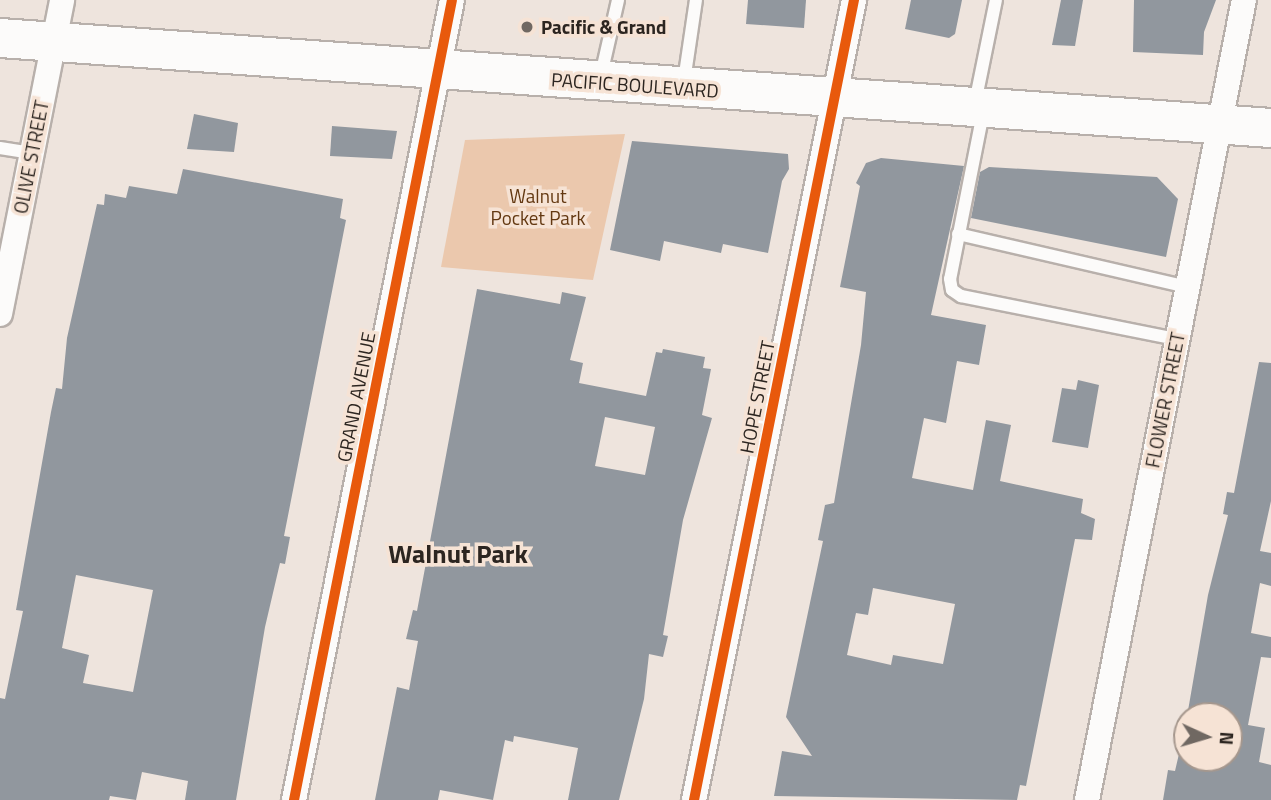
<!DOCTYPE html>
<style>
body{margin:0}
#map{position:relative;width:1271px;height:800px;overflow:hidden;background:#eee4dd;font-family:"Titillium Web",sans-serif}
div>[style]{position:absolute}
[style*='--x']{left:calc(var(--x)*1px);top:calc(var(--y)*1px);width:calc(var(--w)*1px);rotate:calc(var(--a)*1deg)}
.green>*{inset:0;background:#ebc8ad}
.building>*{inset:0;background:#91979e}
.roads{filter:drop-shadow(2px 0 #b8b0ab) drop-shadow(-2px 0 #b8b0ab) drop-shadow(0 2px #b8b0ab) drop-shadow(0 -2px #b8b0ab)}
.lane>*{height:12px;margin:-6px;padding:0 6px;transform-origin:6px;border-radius:6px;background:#fcfbfa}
.street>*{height:24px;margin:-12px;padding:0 12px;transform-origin:12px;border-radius:12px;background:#fcfbfa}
.primary>*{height:38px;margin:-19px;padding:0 19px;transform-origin:19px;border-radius:19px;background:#fcfbfa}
.cycleway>*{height:10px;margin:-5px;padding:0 5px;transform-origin:5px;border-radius:5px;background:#e8590c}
.dots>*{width:19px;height:19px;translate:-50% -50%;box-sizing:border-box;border:4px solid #f6e3d5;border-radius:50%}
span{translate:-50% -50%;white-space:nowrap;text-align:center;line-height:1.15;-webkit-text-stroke:7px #f6e3d5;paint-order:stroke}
.poi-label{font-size:19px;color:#2c2520;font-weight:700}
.left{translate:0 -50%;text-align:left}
.street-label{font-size:19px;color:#2c2520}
.park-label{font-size:19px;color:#633811}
.district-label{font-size:26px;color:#2c2520;font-weight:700}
.north{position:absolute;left:1173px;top:702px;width:70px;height:70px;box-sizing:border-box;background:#f6e3d5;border:2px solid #a5978d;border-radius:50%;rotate:94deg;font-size:19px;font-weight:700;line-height:28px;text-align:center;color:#2c2520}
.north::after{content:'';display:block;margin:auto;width:24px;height:32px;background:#706862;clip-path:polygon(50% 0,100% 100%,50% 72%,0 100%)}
</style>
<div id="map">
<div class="green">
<div style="clip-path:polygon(625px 134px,593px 280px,441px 267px,465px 140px)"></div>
</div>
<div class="building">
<div style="clip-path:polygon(748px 0,806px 0,804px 28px,746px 24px)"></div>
<div style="clip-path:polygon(911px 0,962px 0,955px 34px,949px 38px,905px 29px)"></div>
<div style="clip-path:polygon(1061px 0,1083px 0,1075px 46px,1052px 45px)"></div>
<div style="clip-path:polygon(1134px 0,1216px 0,1204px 32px,1203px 55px,1133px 52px)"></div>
<div style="clip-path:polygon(194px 114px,238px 123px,234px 152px,187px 149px)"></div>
<div style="clip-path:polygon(332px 126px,397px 131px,392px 159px,330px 156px)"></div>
<div style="clip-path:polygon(632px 141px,788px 154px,789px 169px,782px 181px,768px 253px,723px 244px,721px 253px,664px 241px,660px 261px,610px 250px)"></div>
<div style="clip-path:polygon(evenodd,881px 158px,964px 166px,931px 315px,986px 325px,979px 365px,957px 361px,946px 423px,924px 418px,912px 478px,973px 490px,986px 420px,1011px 425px,1000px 481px,1083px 499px,1081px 513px,1095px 519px,1092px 540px,1075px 539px,1026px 786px,1020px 785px,1017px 800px,774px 796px,782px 751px,812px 756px,786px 717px,823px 541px,818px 540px,825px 505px,834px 503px,861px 345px,866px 292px,840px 287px,860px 186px,856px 183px,866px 163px,881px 158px,873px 588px,955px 604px,943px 664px,893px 655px,891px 665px,847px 655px,856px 613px,868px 615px,873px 588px)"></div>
<div style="clip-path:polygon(989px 167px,1157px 177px,1178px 199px,1166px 257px,971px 218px,980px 172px)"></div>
<div style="clip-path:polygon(evenodd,183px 169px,343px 199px,340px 218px,346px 220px,284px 536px,290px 537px,285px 564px,280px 563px,265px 627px,236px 800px,185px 800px,188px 781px,142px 772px,136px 800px,110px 796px,109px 800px,0 800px,0 698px,5px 699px,23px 611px,16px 610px,51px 412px,56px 388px,62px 389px,67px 338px,97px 204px,104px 205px,105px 194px,126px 198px,129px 186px,177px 194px,183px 169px,76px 575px,153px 590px,133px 692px,83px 683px,89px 655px,62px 648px,76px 575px)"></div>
<div style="clip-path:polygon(evenodd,477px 289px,560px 304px,562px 292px,586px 297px,570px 360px,583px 363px,579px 383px,646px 396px,656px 352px,662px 353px,663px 349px,705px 357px,703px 368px,711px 369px,702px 415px,712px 418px,683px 520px,663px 635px,668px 636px,663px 657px,649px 654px,644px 699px,619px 800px,568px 800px,578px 748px,514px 736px,513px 742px,505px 740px,493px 800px,440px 790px,438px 800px,375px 800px,397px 687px,409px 690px,418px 641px,406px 639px,413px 610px,417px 611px,477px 289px,605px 417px,655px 427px,645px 475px,595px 466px,605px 417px)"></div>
<div style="clip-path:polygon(evenodd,1259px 362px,1271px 363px,1271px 501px,1260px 551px,1271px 553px,1271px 586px,1260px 583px,1251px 633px,1271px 637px,1271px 658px,1261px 657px,1248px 725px,1265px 728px,1259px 762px,1271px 765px,1271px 800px,1163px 800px,1168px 770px,1175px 771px,1185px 728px,1208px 595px,1228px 515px,1223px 514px,1227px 492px,1234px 493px,1259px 362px,1187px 716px,1229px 716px,1229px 758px,1187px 758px,1187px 716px)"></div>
<div style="clip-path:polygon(1078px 380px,1099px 385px,1088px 448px,1052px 442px,1062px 388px,1076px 390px)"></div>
</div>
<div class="roads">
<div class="lane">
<div style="--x:601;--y:75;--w:77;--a:-77.2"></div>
<div style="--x:684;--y:81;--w:82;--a:-81.6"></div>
<div style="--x:975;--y:103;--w:105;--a:-78.5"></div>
<div style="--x:983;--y:113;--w:169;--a:101.2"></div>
<div style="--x:950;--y:279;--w:11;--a:80"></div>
<div style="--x:952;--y:290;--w:11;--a:34"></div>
<div style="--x:961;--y:296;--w:220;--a:11.3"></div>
<div style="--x:0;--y:148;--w:32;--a:9"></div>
<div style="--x:958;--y:234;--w:235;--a:13"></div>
</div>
<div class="street">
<div style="--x:0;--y:314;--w:320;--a:-78.8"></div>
<div style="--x:294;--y:800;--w:815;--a:-78.83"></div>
<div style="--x:694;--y:800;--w:816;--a:-78.69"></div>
<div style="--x:1087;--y:800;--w:815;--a:-78.9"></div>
</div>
<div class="primary">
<div style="--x:0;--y:38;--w:1274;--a:4.05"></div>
</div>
</div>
<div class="cycleway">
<div style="--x:294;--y:800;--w:815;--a:-78.83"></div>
<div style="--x:694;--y:800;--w:816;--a:-78.69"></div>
</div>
<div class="dots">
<div style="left:527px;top:27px;background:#706862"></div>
</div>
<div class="poi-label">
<span class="left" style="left:541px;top:27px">Pacific &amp; Grand</span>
</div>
<div class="street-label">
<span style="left:635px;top:85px;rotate:4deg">PACIFIC BOULEVARD</span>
<span style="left:31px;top:157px;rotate:-79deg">OLIVE STREET</span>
<span style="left:356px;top:397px;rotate:-79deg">GRAND AVENUE</span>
<span style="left:757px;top:397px;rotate:-79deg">HOPE STREET</span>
<span style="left:1165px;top:400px;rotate:-79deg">FLOWER STREET</span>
</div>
<div class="park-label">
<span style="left:538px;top:207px">Walnut<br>Pocket Park</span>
</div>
<div class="district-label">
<span style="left:458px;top:554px">Walnut Park</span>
</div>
<div class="north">N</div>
</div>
